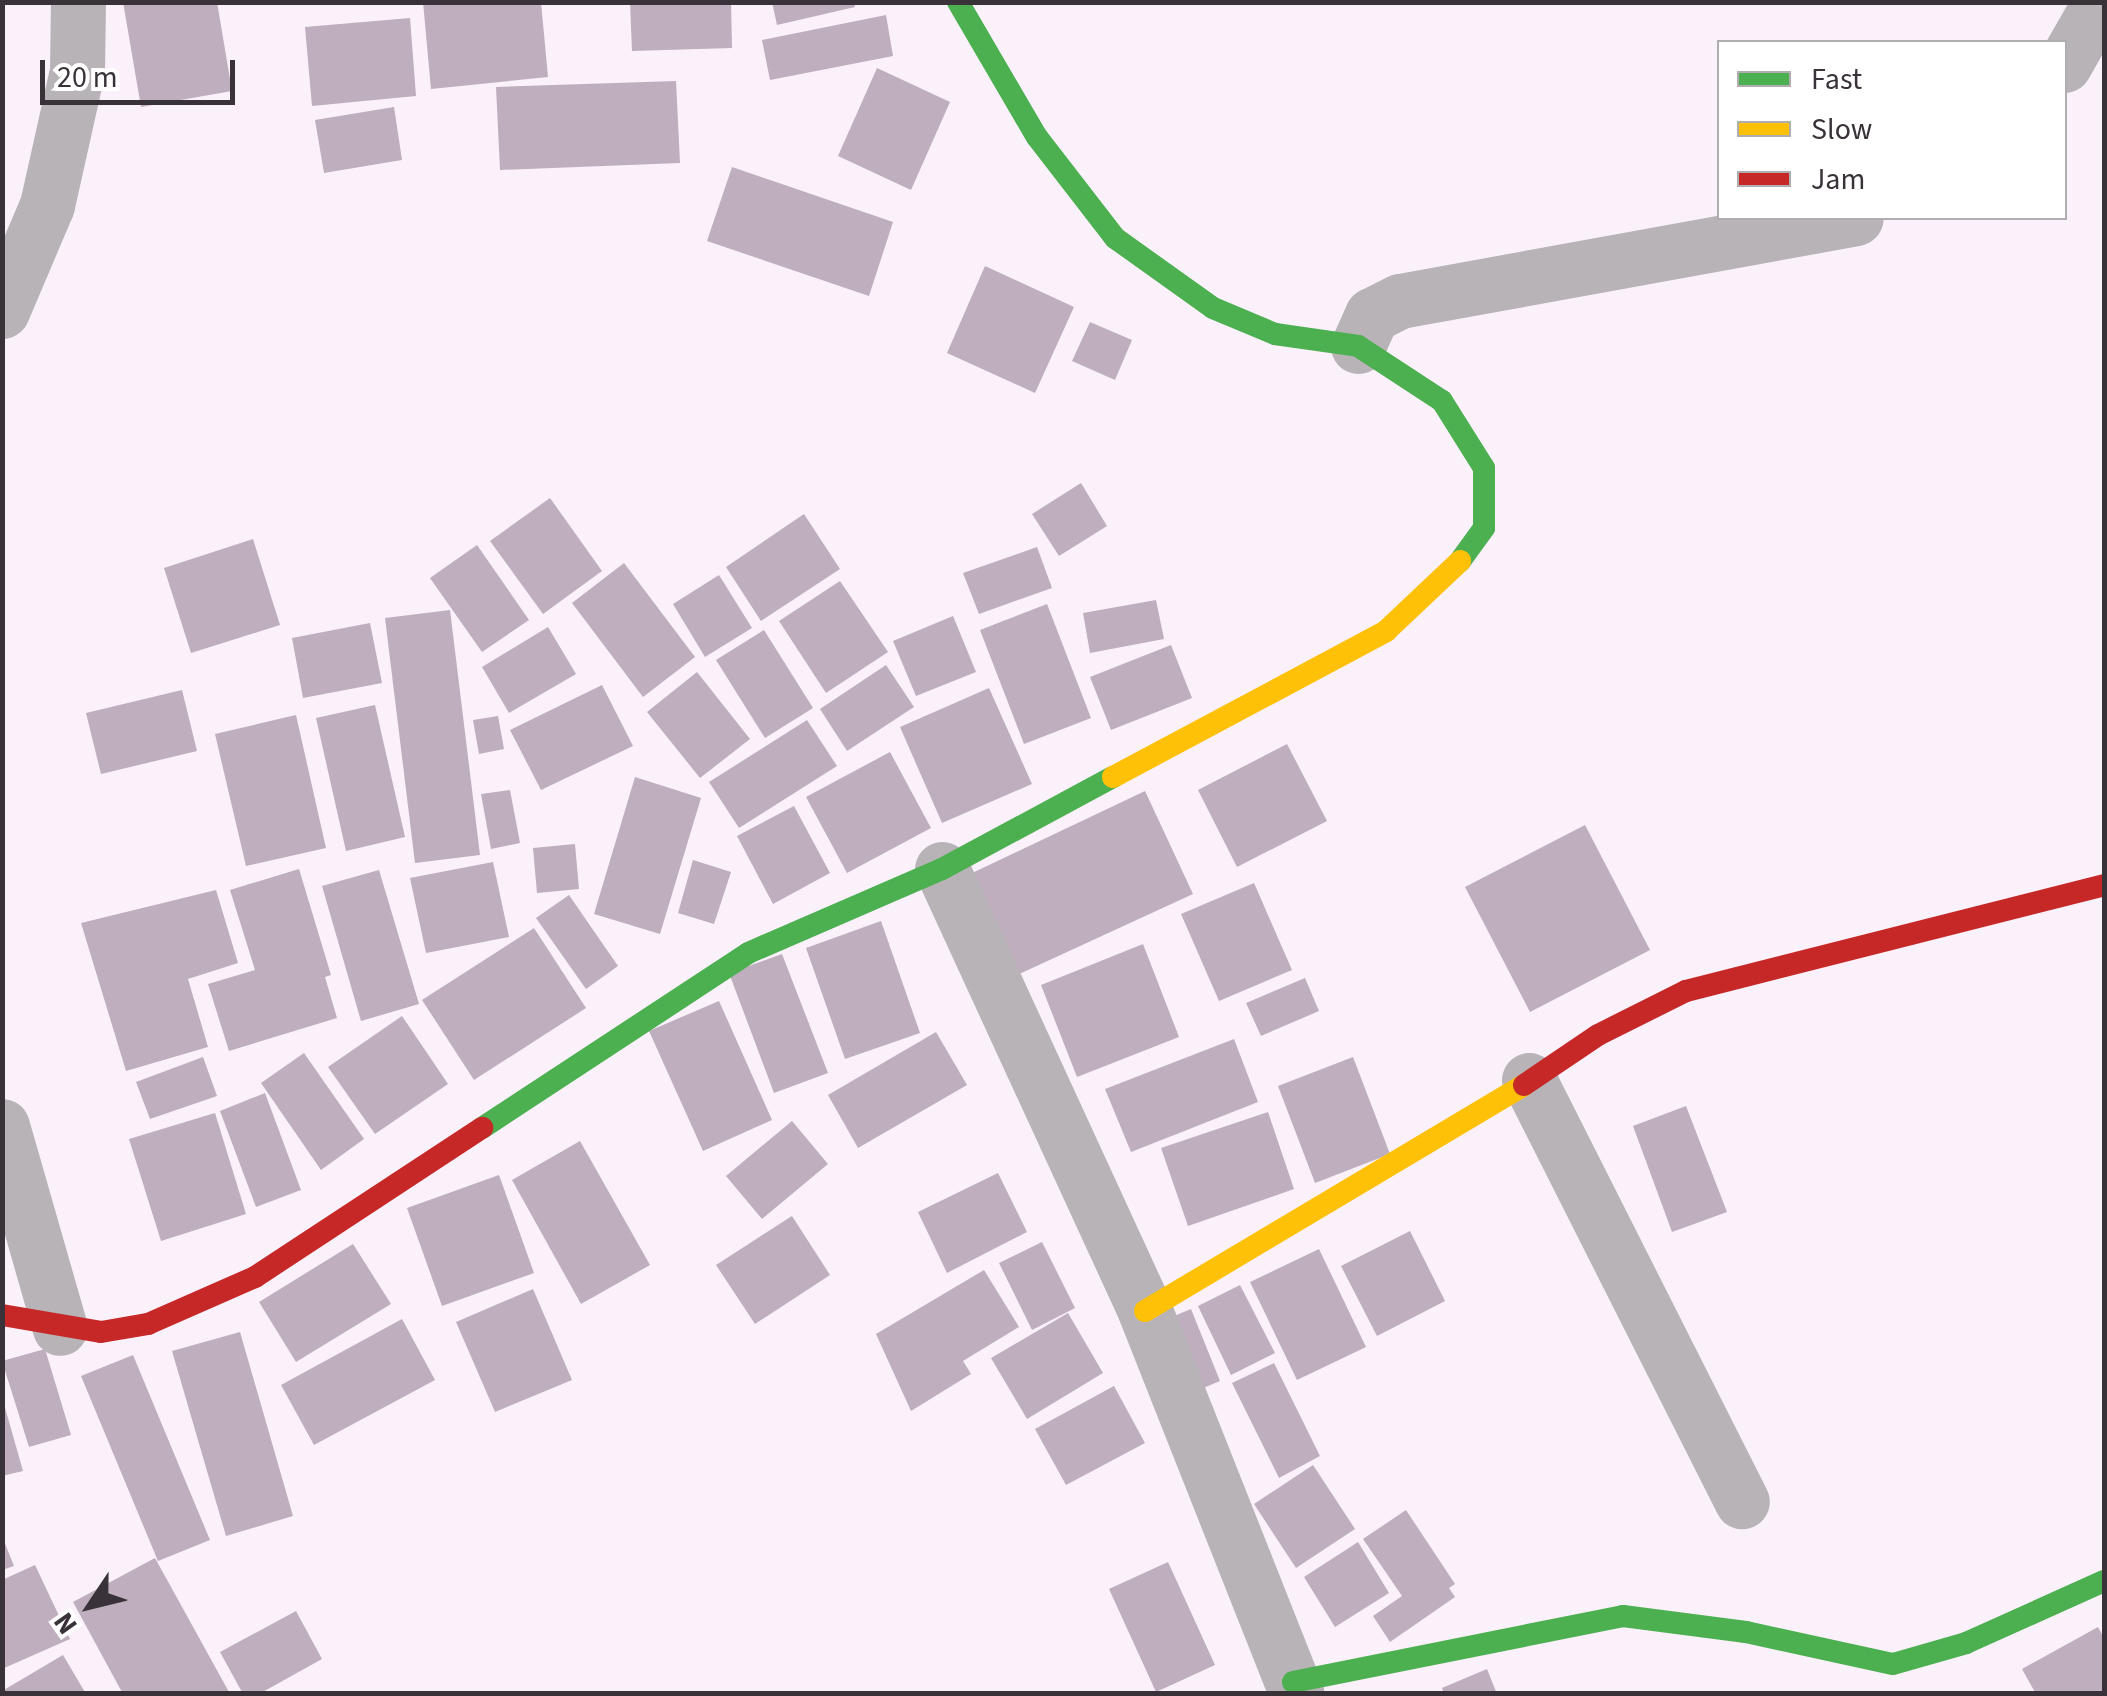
<!DOCTYPE html>
<style>
body{margin:0}
#map{position:relative;width:2107px;height:1696px;overflow:hidden;background:#faf1fa;font-family:"Source Sans 3",sans-serif}
div>[style]{position:absolute}
[style*='--x']{left:calc(var(--x)*1px);top:calc(var(--y)*1px);width:calc(var(--w)*1px);rotate:calc(var(--a)*1deg)}
.building>*{inset:0;background:#beaebe}
.street>*{height:55px;margin:-27.5px;padding:0 27.5px;transform-origin:27.5px;border-radius:27.5px;background:#b7b3b7}
.fast>*{height:22px;margin:-11px;padding:0 11px;transform-origin:11px;border-radius:11px;background:#4caf50}
.slow>*{height:22px;margin:-11px;padding:0 11px;transform-origin:11px;border-radius:11px;background:#ffc107}
.jam>*{height:22px;margin:-11px;padding:0 11px;transform-origin:11px;border-radius:11px;background:#c62828}
span{translate:-50% -50%;white-space:nowrap;text-align:center;line-height:1.15;-webkit-text-stroke:10px #fff;paint-order:stroke}
.frame{position:absolute;inset:0;border:5px solid #393339;pointer-events:none}
.legend{position:absolute;left:1717px;top:40px;width:350px;height:180px;box-sizing:border-box;background:#fff;border:2px solid #b0adb0;margin:0;padding:12px 18px;list-style:none;font-size:30px;color:#393339}
.legend li{display:flex;align-items:center;gap:20px;height:50px}
.legend b{width:50px;border:2px solid #b0adb0}
.north{position:absolute;left:40px;top:1556px;width:100px;height:100px;-webkit-text-stroke:8px #fff;paint-order:stroke;rotate:235deg;font-size:28px;font-weight:700;line-height:40px;text-align:center;color:#393339}
.north::after{content:'';display:block;margin:auto;width:35px;height:45px;background:#393339;clip-path:polygon(50% 0,100% 100%,50% 72%,0 100%)}
.scale{position:absolute;left:40px;top:60px;width:195px;height:45px;box-sizing:border-box;border:5px solid #393339;border-top:0;padding-left:12px;font-size:30px;line-height:35px;white-space:nowrap;color:#393339;-webkit-text-stroke:8px #fff;paint-order:stroke}
</style>
<div id="map">
<div class="building">
<div style="clip-path:polygon(123px 2px,217px 2px,232px 91px,141px 107px)"></div>
<div style="clip-path:polygon(423px 2px,541px 2px,548px 77px,431px 89px)"></div>
<div style="clip-path:polygon(630px 2px,731px 2px,732px 48px,632px 51px)"></div>
<div style="clip-path:polygon(772px 2px,854px 2px,855px 7px,777px 25px)"></div>
<div style="clip-path:polygon(886px 15px,893px 56px,770px 80px,762px 40px)"></div>
<div style="clip-path:polygon(410px 18px,416px 96px,312px 106px,305px 27px)"></div>
<div style="clip-path:polygon(877px 68px,950px 102px,911px 190px,838px 156px)"></div>
<div style="clip-path:polygon(676px 81px,680px 163px,500px 170px,496px 87px)"></div>
<div style="clip-path:polygon(394px 107px,402px 160px,324px 173px,315px 120px)"></div>
<div style="clip-path:polygon(732px 167px,893px 222px,869px 296px,707px 241px)"></div>
<div style="clip-path:polygon(985px 266px,1074px 307px,1035px 393px,947px 353px)"></div>
<div style="clip-path:polygon(1090px 322px,1132px 340px,1115px 380px,1072px 361px)"></div>
<div style="clip-path:polygon(1081px 483px,1107px 526px,1059px 556px,1032px 514px)"></div>
<div style="clip-path:polygon(550px 498px,602px 571px,543px 614px,490px 541px)"></div>
<div style="clip-path:polygon(804px 514px,840px 569px,761px 621px,726px 567px)"></div>
<div style="clip-path:polygon(253px 539px,280px 625px,191px 653px,164px 568px)"></div>
<div style="clip-path:polygon(477px 545px,529px 620px,482px 652px,430px 578px)"></div>
<div style="clip-path:polygon(1037px 547px,1052px 588px,979px 614px,963px 573px)"></div>
<div style="clip-path:polygon(624px 563px,695px 657px,643px 697px,572px 603px)"></div>
<div style="clip-path:polygon(719px 575px,752px 628px,705px 657px,673px 604px)"></div>
<div style="clip-path:polygon(840px 581px,888px 652px,826px 693px,779px 621px)"></div>
<div style="clip-path:polygon(1156px 600px,1164px 639px,1090px 653px,1083px 613px)"></div>
<div style="clip-path:polygon(1047px 604px,1091px 718px,1024px 744px,980px 630px)"></div>
<div style="clip-path:polygon(450px 610px,480px 855px,415px 863px,385px 618px)"></div>
<div style="clip-path:polygon(953px 616px,976px 672px,916px 696px,893px 641px)"></div>
<div style="clip-path:polygon(370px 623px,382px 683px,303px 698px,292px 638px)"></div>
<div style="clip-path:polygon(548px 627px,576px 674px,509px 713px,482px 667px)"></div>
<div style="clip-path:polygon(764px 630px,813px 708px,765px 738px,716px 660px)"></div>
<div style="clip-path:polygon(1171px 645px,1192px 698px,1111px 730px,1090px 677px)"></div>
<div style="clip-path:polygon(886px 665px,914px 707px,847px 751px,820px 709px)"></div>
<div style="clip-path:polygon(697px 672px,750px 739px,700px 778px,647px 712px)"></div>
<div style="clip-path:polygon(602px 685px,633px 746px,541px 790px,510px 730px)"></div>
<div style="clip-path:polygon(989px 688px,1032px 784px,942px 823px,900px 727px)"></div>
<div style="clip-path:polygon(182px 690px,197px 751px,101px 774px,86px 713px)"></div>
<div style="clip-path:polygon(375px 705px,405px 837px,346px 851px,316px 718px)"></div>
<div style="clip-path:polygon(296px 715px,326px 848px,246px 866px,215px 734px)"></div>
<div style="clip-path:polygon(498px 716px,504px 749px,479px 754px,473px 720px)"></div>
<div style="clip-path:polygon(807px 720px,837px 766px,739px 828px,709px 782px)"></div>
<div style="clip-path:polygon(1287px 744px,1327px 821px,1237px 867px,1198px 790px)"></div>
<div style="clip-path:polygon(890px 752px,931px 828px,847px 873px,806px 797px)"></div>
<div style="clip-path:polygon(635px 777px,701px 798px,660px 934px,594px 914px)"></div>
<div style="clip-path:polygon(510px 790px,520px 843px,491px 849px,481px 794px)"></div>
<div style="clip-path:polygon(1145px 791px,1193px 894px,1015px 976px,968px 875px)"></div>
<div style="clip-path:polygon(794px 806px,830px 873px,773px 904px,737px 836px)"></div>
<div style="clip-path:polygon(1585px 825px,1650px 950px,1530px 1012px,1465px 887px)"></div>
<div style="clip-path:polygon(575px 844px,579px 889px,537px 893px,533px 848px)"></div>
<div style="clip-path:polygon(693px 860px,731px 872px,714px 924px,678px 913px)"></div>
<div style="clip-path:polygon(493px 862px,509px 937px,426px 953px,410px 878px)"></div>
<div style="clip-path:polygon(299px 869px,331px 975px,325px 977px,337px 1018px,229px 1051px,208px 984px,255px 970px,230px 890px)"></div>
<div style="clip-path:polygon(379px 870px,419px 1004px,361px 1021px,322px 886px)"></div>
<div style="clip-path:polygon(1254px 883px,1292px 970px,1219px 1001px,1181px 914px)"></div>
<div style="clip-path:polygon(216px 890px,238px 963px,188px 979px,208px 1047px,126px 1071px,81px 923px)"></div>
<div style="clip-path:polygon(569px 895px,618px 966px,586px 989px,536px 918px)"></div>
<div style="clip-path:polygon(881px 921px,920px 1033px,845px 1059px,806px 948px)"></div>
<div style="clip-path:polygon(534px 928px,586px 1008px,474px 1080px,422px 1000px)"></div>
<div style="clip-path:polygon(1143px 944px,1179px 1037px,1077px 1077px,1041px 985px)"></div>
<div style="clip-path:polygon(782px 954px,828px 1073px,774px 1093px,729px 973px)"></div>
<div style="clip-path:polygon(1305px 978px,1319px 1011px,1261px 1036px,1246px 1003px)"></div>
<div style="clip-path:polygon(719px 1001px,772px 1120px,703px 1151px,649px 1031px)"></div>
<div style="clip-path:polygon(402px 1016px,448px 1084px,375px 1134px,328px 1067px)"></div>
<div style="clip-path:polygon(936px 1032px,967px 1085px,858px 1148px,828px 1095px)"></div>
<div style="clip-path:polygon(1234px 1039px,1258px 1102px,1131px 1152px,1105px 1089px)"></div>
<div style="clip-path:polygon(304px 1053px,364px 1139px,321px 1170px,261px 1083px)"></div>
<div style="clip-path:polygon(203px 1057px,217px 1096px,150px 1119px,136px 1082px)"></div>
<div style="clip-path:polygon(1353px 1057px,1390px 1154px,1315px 1183px,1278px 1086px)"></div>
<div style="clip-path:polygon(265px 1093px,301px 1190px,256px 1207px,220px 1111px)"></div>
<div style="clip-path:polygon(1686px 1106px,1727px 1212px,1672px 1232px,1633px 1126px)"></div>
<div style="clip-path:polygon(1268px 1112px,1294px 1189px,1188px 1226px,1161px 1148px)"></div>
<div style="clip-path:polygon(215px 1113px,246px 1214px,161px 1241px,129px 1139px)"></div>
<div style="clip-path:polygon(792px 1121px,828px 1164px,762px 1219px,726px 1176px)"></div>
<div style="clip-path:polygon(580px 1141px,650px 1265px,581px 1304px,512px 1180px)"></div>
<div style="clip-path:polygon(998px 1173px,1027px 1232px,947px 1273px,918px 1212px)"></div>
<div style="clip-path:polygon(499px 1175px,534px 1273px,442px 1306px,407px 1208px)"></div>
<div style="clip-path:polygon(792px 1216px,830px 1275px,755px 1324px,716px 1265px)"></div>
<div style="clip-path:polygon(1410px 1231px,1445px 1301px,1377px 1336px,1341px 1266px)"></div>
<div style="clip-path:polygon(1042px 1242px,1075px 1308px,1032px 1330px,999px 1263px)"></div>
<div style="clip-path:polygon(353px 1244px,391px 1304px,296px 1362px,259px 1302px)"></div>
<div style="clip-path:polygon(1319px 1249px,1366px 1347px,1297px 1380px,1250px 1282px)"></div>
<div style="clip-path:polygon(984px 1270px,1019px 1327px,963px 1361px,971px 1374px,911px 1411px,876px 1334px)"></div>
<div style="clip-path:polygon(1240px 1285px,1275px 1353px,1231px 1375px,1198px 1306px)"></div>
<div style="clip-path:polygon(533px 1289px,572px 1380px,495px 1412px,456px 1322px)"></div>
<div style="clip-path:polygon(1191px 1309px,1220px 1381px,1196px 1391px,1167px 1319px)"></div>
<div style="clip-path:polygon(1068px 1313px,1103px 1373px,1027px 1419px,991px 1358px)"></div>
<div style="clip-path:polygon(402px 1319px,435px 1380px,314px 1445px,281px 1385px)"></div>
<div style="clip-path:polygon(240px 1332px,293px 1516px,226px 1536px,172px 1351px)"></div>
<div style="clip-path:polygon(45px 1349px,71px 1435px,29px 1447px,2px 1361px)"></div>
<div style="clip-path:polygon(133px 1355px,210px 1540px,158px 1561px,81px 1376px)"></div>
<div style="clip-path:polygon(1274px 1363px,1320px 1456px,1279px 1478px,1232px 1383px)"></div>
<div style="clip-path:polygon(1114px 1386px,1145px 1443px,1066px 1485px,1035px 1429px)"></div>
<div style="clip-path:polygon(2px 1397px,23px 1471px,2px 1476px)"></div>
<div style="clip-path:polygon(1313px 1465px,1355px 1529px,1296px 1568px,1254px 1504px)"></div>
<div style="clip-path:polygon(1406px 1510px,1455px 1584px,1449px 1588px,1455px 1597px,1390px 1642px,1373px 1616px,1402px 1596px,1363px 1539px)"></div>
<div style="clip-path:polygon(2px 1536px,14px 1566px,2px 1570px)"></div>
<div style="clip-path:polygon(1358px 1542px,1389px 1593px,1335px 1627px,1304px 1577px)"></div>
<div style="clip-path:polygon(155px 1558px,229px 1692px,226px 1694px,123px 1694px,73px 1602px)"></div>
<div style="clip-path:polygon(1168px 1562px,1215px 1665px,1156px 1692px,1109px 1589px)"></div>
<div style="clip-path:polygon(35px 1565px,70px 1639px,2px 1669px,2px 1580px)"></div>
<div style="clip-path:polygon(296px 1611px,322px 1659px,259px 1694px,243px 1694px,220px 1652px)"></div>
<div style="clip-path:polygon(2098px 1627px,2104px 1638px,2104px 1694px,2036px 1694px,2022px 1669px)"></div>
<div style="clip-path:polygon(63px 1655px,86px 1694px,2px 1694px,2px 1691px)"></div>
<div style="clip-path:polygon(1487px 1669px,1497px 1694px,1444px 1694px,1442px 1688px)"></div>
</div>
<div class="street">
<div style="--x:2064;--y:65;--w:73;--a:-60.3"></div>
<div style="--x:2;--y:311;--w:115;--a:-67"></div>
<div style="--x:47;--y:205;--w:137;--a:-77.4"></div>
<div style="--x:77;--y:71;--w:69;--a:-89.2"></div>
<div style="--x:1358;--y:346;--w:34;--a:-66"></div>
<div style="--x:1372;--y:315;--w:31;--a:-27"></div>
<div style="--x:1400;--y:301;--w:463;--a:-10.3"></div>
<div style="--x:942;--y:869;--w:486;--a:65.3"></div>
<div style="--x:1145;--y:1311;--w:412;--a:68.4"></div>
<div style="--x:1529;--y:1080;--w:472;--a:63.2"></div>
<div style="--x:2;--y:1126;--w:210;--a:74"></div>
</div>
<div class="fast">
<div style="--x:958;--y:2;--w:156;--a:59.7"></div>
<div style="--x:1037;--y:137;--w:128;--a:52.3"></div>
<div style="--x:1115;--y:238;--w:120;--a:35.5"></div>
<div style="--x:1213;--y:308;--w:67;--a:22.8"></div>
<div style="--x:1275;--y:334;--w:84;--a:8.2"></div>
<div style="--x:1358;--y:346;--w:100;--a:33.2"></div>
<div style="--x:1442;--y:401;--w:79;--a:57.9"></div>
<div style="--x:1484;--y:468;--w:60;--a:90"></div>
<div style="--x:1484;--y:528;--w:41;--a:126"></div>
<div style="--x:482;--y:1128;--w:318;--a:-33.3"></div>
<div style="--x:748;--y:953;--w:211;--a:-23.4"></div>
<div style="--x:942;--y:869;--w:194;--a:-28.3"></div>
<div style="--x:1293;--y:1682;--w:337;--a:-11.3"></div>
<div style="--x:1623;--y:1616;--w:124;--a:7.4"></div>
<div style="--x:1746;--y:1632;--w:150;--a:12.3"></div>
<div style="--x:1893;--y:1664;--w:76;--a:-16"></div>
<div style="--x:1966;--y:1643;--w:151;--a:-24.2"></div>
</div>
<div class="slow">
<div style="--x:1113;--y:777;--w:310;--a:-28.1"></div>
<div style="--x:1386;--y:631;--w:102;--a:-43.4"></div>
<div style="--x:1145;--y:1311;--w:441;--a:-30.8"></div>
</div>
<div class="jam">
<div style="--x:1524;--y:1085;--w:89;--a:-34"></div>
<div style="--x:1598;--y:1035;--w:98;--a:-26.6"></div>
<div style="--x:1686;--y:991;--w:431;--a:-14.2"></div>
<div style="--x:2;--y:1315;--w:100;--a:9.7"></div>
<div style="--x:101;--y:1332;--w:48;--a:-9.7"></div>
<div style="--x:148;--y:1324;--w:117;--a:-23.7"></div>
<div style="--x:255;--y:1277;--w:272;--a:-33.3"></div>
</div>
<div class="frame"></div>
<ul class="legend">
<li><b style="height:12px;background:#4caf50"></b>Fast</li>
<li><b style="height:12px;background:#ffc107"></b>Slow</li>
<li><b style="height:12px;background:#c62828"></b>Jam</li>
</ul>
<div class="north">N</div>
<div class="scale">20 m</div>
</div>
